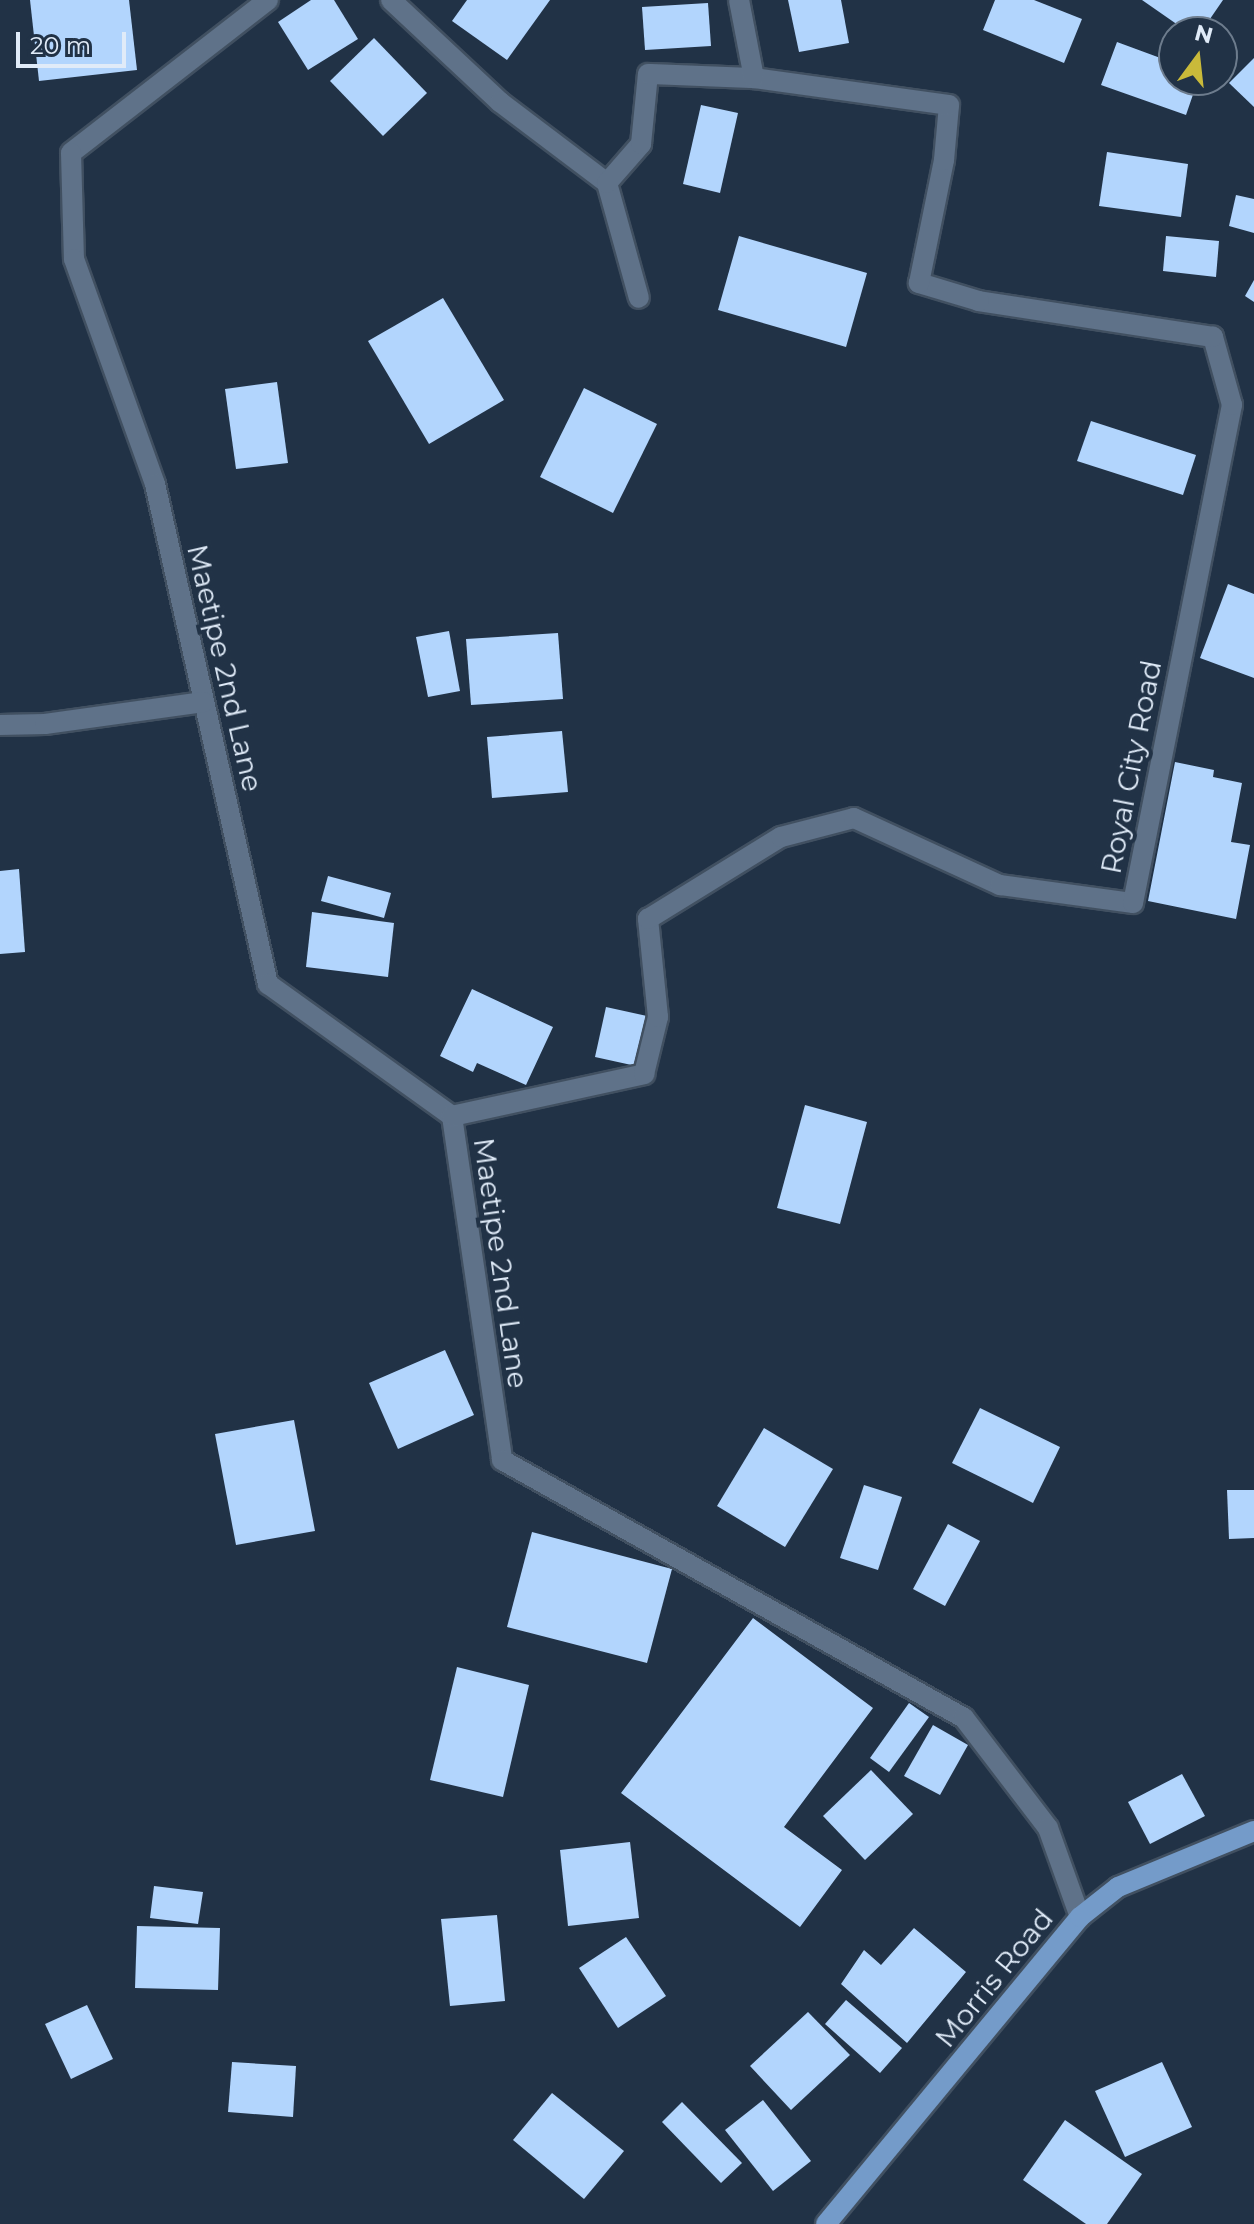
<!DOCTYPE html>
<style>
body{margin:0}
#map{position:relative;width:1254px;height:2224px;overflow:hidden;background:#213246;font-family:Montserrat,sans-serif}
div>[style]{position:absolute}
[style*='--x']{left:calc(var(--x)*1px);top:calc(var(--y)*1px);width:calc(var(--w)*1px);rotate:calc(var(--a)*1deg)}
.building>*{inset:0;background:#b2d5fd}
.roads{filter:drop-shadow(2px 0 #415061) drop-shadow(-2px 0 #415061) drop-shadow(0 2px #415061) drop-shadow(0 -2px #415061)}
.minor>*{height:20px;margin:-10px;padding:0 10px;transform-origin:10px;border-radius:10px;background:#5f7289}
.primary>*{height:20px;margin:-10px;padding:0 10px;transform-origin:10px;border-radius:10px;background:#749bc9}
span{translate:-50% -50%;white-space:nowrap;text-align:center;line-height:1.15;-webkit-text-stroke:8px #213246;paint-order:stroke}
.street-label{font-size:28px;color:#e0ebf8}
.north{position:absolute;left:1158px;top:16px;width:80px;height:80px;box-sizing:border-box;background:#213246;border:2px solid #6d7c8d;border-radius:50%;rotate:15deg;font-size:22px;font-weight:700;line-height:32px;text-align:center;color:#e0ebf8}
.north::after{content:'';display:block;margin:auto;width:28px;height:36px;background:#c9ba3a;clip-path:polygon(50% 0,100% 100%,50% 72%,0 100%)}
.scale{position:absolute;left:16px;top:32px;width:110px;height:36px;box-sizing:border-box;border:4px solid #e0ebf8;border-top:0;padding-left:10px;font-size:24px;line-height:28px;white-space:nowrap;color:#e0ebf8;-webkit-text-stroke:6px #213246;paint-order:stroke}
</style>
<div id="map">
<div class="building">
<div style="clip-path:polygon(30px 0,129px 0,137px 70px,39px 81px)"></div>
<div style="clip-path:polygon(311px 0,334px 0,358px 39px,308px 70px,278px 22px)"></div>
<div style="clip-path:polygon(467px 0,550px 0,507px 60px,452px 21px)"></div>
<div style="clip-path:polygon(788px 0,841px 0,849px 43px,799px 52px)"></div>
<div style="clip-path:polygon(995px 0,1034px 0,1082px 19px,1064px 63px,983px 30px)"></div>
<div style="clip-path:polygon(1142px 0,1223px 0,1201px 32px,1188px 32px)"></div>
<div style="clip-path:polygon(708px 3px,711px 46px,645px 50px,642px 7px)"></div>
<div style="clip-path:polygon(374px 38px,427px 93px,383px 136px,330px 81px)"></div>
<div style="clip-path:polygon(1117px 42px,1174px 63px,1174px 80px,1198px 80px,1186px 115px,1101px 85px)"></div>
<div style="clip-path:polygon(1254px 58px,1254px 107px,1229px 83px)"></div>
<div style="clip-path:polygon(701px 105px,738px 113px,720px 193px,683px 184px)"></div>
<div style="clip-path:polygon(1107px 152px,1188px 164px,1181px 217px,1099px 206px)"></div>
<div style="clip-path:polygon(1236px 195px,1254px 199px,1254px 233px,1229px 226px)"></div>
<div style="clip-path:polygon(739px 236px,867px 273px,846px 347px,718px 310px)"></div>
<div style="clip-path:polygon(1166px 236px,1219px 241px,1216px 277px,1163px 271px)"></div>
<div style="clip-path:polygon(1254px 280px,1254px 302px,1245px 296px)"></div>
<div style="clip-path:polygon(443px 298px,504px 400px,429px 444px,368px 341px)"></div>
<div style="clip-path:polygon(277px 382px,288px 463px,236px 469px,225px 389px)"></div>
<div style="clip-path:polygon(584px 388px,657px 424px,613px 513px,540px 477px)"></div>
<div style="clip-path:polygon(1091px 421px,1196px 455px,1183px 495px,1077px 461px)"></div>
<div style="clip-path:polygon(1228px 584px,1254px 594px,1254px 678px,1200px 658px)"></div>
<div style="clip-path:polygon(449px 631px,460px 691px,428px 697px,416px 637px)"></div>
<div style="clip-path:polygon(558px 633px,563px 699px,471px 705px,466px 639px)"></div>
<div style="clip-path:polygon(562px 731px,568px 792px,492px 798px,487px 737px)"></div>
<div style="clip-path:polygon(1175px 762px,1214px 770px,1213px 777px,1242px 783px,1231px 842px,1250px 845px,1236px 919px,1148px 901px)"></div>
<div style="clip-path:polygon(19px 869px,25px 952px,0 954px,0 871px)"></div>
<div style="clip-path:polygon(328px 876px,391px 893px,384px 918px,321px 901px)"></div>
<div style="clip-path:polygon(312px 912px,394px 923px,388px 977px,306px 967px)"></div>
<div style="clip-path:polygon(472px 989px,553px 1027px,526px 1085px,477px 1063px,473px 1072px,440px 1056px)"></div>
<div style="clip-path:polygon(606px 1007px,647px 1016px,636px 1066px,595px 1057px)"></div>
<div style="clip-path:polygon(805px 1105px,867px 1122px,840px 1224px,777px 1208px)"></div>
<div style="clip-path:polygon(445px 1350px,474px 1415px,398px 1449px,369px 1383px)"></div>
<div style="clip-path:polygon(980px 1408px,1060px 1447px,1033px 1503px,952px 1463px)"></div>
<div style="clip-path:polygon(294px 1420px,315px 1531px,236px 1545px,215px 1434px)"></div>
<div style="clip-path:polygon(764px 1428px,833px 1469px,785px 1547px,717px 1506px)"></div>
<div style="clip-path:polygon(864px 1485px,902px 1497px,878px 1570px,840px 1558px)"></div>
<div style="clip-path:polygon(1227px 1490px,1254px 1490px,1254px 1538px,1229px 1539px)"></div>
<div style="clip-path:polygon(948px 1524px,980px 1541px,945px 1606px,913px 1589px)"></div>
<div style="clip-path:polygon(532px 1532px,672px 1569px,647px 1663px,507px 1627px)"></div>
<div style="clip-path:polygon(753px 1618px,873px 1708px,784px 1827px,842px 1870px,800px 1927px,621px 1793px)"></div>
<div style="clip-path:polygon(457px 1667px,529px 1685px,503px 1797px,430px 1780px)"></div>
<div style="clip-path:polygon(909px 1703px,929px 1717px,889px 1772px,870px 1758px)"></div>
<div style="clip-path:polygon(933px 1725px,968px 1745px,940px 1795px,904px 1776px)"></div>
<div style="clip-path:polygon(871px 1770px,913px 1814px,865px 1860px,823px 1816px)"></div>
<div style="clip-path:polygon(1182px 1774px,1205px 1816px,1150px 1844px,1128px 1802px)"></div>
<div style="clip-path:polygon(630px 1842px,639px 1918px,568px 1926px,560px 1850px)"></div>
<div style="clip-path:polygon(154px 1886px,203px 1892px,198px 1924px,150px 1918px)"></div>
<div style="clip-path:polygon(497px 1915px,505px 2001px,450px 2006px,441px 1919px)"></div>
<div style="clip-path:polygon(137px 1926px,220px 1928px,218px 1990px,135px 1988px)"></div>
<div style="clip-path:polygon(914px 1928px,966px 1972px,907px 2043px,841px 1984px,864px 1950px,881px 1965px)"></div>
<div style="clip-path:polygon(626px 1937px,666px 1996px,618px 2028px,579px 1968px)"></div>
<div style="clip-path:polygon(846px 2000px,902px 2048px,880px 2073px,825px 2024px)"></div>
<div style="clip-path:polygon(87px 2005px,113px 2059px,71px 2079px,45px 2024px)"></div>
<div style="clip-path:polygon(808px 2012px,850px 2055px,791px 2110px,750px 2066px)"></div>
<div style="clip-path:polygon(232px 2062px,296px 2066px,293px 2117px,228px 2112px)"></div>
<div style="clip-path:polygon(1162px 2062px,1192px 2127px,1125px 2157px,1095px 2091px)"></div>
<div style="clip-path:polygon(552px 2093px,624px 2151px,584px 2199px,513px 2140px)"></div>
<div style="clip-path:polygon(763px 2100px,811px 2161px,773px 2191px,725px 2130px)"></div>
<div style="clip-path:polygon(682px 2102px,742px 2163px,721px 2183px,662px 2122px)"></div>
<div style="clip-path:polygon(1065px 2120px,1142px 2174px,1107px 2224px,1086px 2224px,1023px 2180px)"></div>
</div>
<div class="roads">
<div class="minor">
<div style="--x:268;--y:0;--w:249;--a:142.2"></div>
<div style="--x:71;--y:153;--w:106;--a:88.4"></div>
<div style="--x:74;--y:259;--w:239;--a:70.2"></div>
<div style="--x:155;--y:484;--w:513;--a:77.27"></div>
<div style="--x:268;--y:984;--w:226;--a:35.7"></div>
<div style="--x:452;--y:1116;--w:348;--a:81.7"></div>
<div style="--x:502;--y:1460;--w:529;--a:29.18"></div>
<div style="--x:964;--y:1718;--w:138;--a:52.6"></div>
<div style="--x:1048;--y:1828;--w:95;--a:70.2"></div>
<div style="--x:391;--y:0;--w:149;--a:43.1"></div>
<div style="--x:500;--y:102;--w:134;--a:37.1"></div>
<div style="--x:607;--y:183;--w:119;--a:74.5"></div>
<div style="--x:607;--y:183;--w:52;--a:-48.9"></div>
<div style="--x:641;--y:144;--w:70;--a:-84.3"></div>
<div style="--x:648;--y:74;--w:106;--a:2.2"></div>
<div style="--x:0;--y:725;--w:45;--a:-1.3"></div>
<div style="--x:45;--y:724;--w:160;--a:-7.9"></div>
<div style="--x:452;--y:1116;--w:197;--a:-12.3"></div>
<div style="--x:644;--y:1074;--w:59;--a:-76.2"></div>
<div style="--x:658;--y:1017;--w:99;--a:-95.8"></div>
<div style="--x:648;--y:919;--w:156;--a:-31.7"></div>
<div style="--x:781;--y:837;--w:75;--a:-14.6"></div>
<div style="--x:854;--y:818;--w:161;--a:24.7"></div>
<div style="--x:1000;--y:885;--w:134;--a:7.7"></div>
<div style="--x:1133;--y:903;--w:508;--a:-78.76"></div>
<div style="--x:1232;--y:405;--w:71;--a:-105.6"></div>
<div style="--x:1213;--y:337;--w:237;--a:-171.3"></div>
<div style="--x:979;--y:301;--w:63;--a:-163.3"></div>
<div style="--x:919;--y:283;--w:126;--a:-78.5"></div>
<div style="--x:944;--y:160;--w:55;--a:-84.8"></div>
<div style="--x:949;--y:105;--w:197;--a:-172.1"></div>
<div style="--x:754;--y:78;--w:79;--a:-100.9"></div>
</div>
<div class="primary">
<div style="--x:826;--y:2224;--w:398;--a:-50.4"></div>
<div style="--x:1080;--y:1917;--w:48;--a:-38.3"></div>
<div style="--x:1118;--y:1887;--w:147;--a:-22.4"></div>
</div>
</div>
<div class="street-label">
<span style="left:225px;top:668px;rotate:77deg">Maetipe 2nd Lane</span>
<span style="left:1131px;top:767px;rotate:-79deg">Royal City Road</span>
<span style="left:501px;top:1263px;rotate:82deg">Maetipe 2nd Lane</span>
<span style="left:994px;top:1978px;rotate:-51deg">Morris Road</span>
</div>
<div class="north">N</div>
<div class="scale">20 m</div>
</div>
